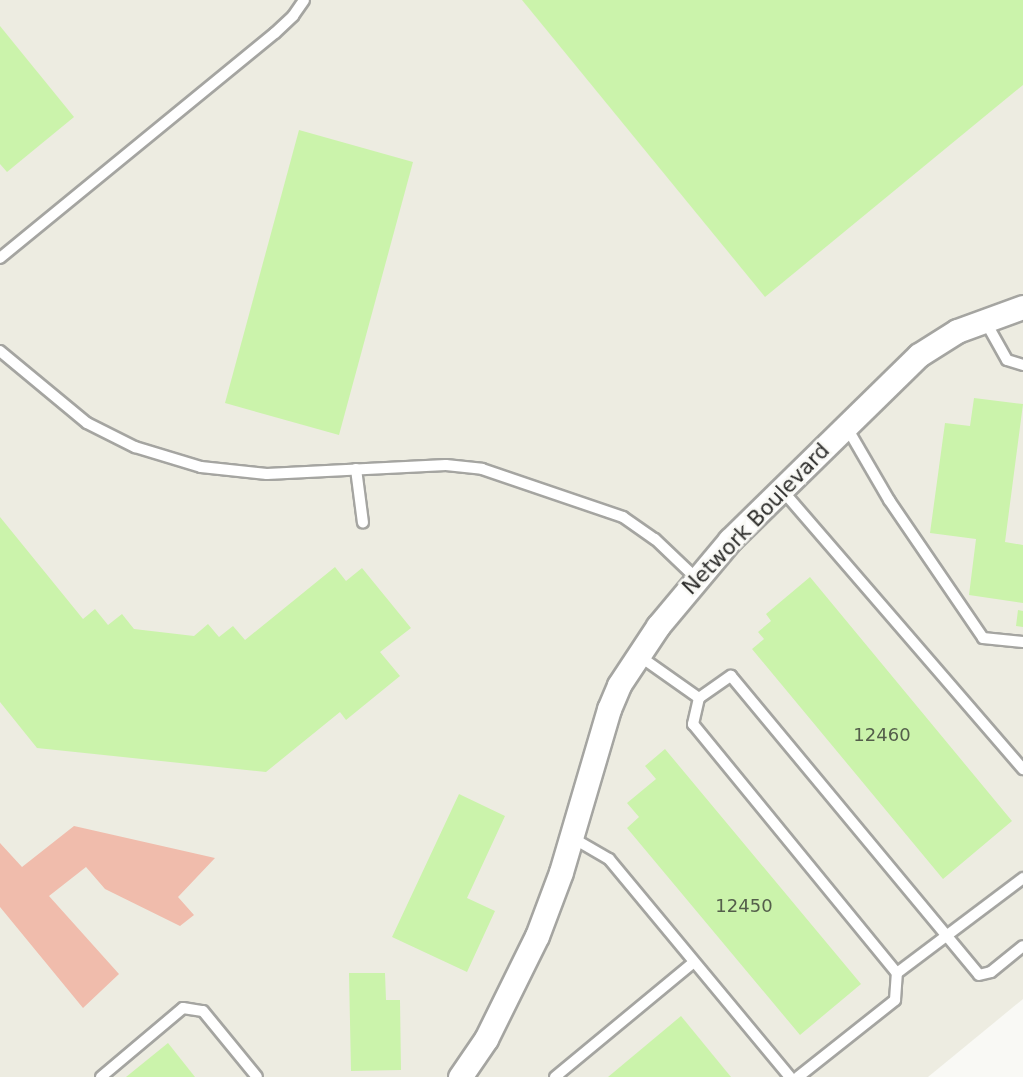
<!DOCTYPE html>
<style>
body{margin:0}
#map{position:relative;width:1023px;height:1077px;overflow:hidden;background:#f9f9f5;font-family:"DejaVu Sans",sans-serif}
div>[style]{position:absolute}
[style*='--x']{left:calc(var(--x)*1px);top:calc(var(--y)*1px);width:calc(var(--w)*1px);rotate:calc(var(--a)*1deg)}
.built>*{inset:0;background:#edece1}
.green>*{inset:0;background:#f0bcac}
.building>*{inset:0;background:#cbf3ab}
.roads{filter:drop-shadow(2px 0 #a5a5a1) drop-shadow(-2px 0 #a5a5a1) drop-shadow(0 2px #a5a5a1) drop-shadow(0 -2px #a5a5a1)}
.service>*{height:10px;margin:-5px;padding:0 5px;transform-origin:5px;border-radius:5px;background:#fff}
.minor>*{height:23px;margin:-11.5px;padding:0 11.5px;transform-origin:11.5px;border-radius:11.5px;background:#fff}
span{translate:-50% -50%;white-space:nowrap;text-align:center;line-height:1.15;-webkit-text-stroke:5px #f9f9f5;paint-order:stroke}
.number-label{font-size:18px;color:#545e4b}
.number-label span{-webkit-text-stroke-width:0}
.street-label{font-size:21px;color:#2d2d2b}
</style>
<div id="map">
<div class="built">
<div style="clip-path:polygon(0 0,1023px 0,1023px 999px,928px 1077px,0 1077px)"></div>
</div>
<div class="green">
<div style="clip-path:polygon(74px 826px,215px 858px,178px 897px,194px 915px,180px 926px,105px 889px,86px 867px,49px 896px,119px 974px,83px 1008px,0 907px,0 843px,22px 867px)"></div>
</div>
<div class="building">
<div style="clip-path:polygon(522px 0,1023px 0,1023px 85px,765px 297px)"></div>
<div style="clip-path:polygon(0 26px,74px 117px,7px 172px,0 164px)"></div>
<div style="clip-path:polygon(299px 130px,413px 162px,339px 435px,225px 403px)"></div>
<div style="clip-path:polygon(974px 398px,1023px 404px,1005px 542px,1023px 545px,1023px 603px,969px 595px,976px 539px,930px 533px,945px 423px,970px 426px)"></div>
<div style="clip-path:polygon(0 517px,83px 619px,95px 609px,108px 625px,122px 614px,134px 629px,194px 636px,208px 624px,219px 637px,233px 626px,245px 640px,335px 567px,346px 581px,362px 568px,411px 628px,380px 652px,400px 676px,346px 720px,340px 712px,266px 772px,37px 748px,0 702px)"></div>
<div style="clip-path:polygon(810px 577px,1012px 821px,943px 879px,752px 649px,764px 639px,758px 632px,771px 621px,766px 614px)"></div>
<div style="clip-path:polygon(1018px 610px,1023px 611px,1023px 627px,1016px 626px)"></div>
<div style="clip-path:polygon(665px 749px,861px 984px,800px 1035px,627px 828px,639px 817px,627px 803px,656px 779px,645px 766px)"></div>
<div style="clip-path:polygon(459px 794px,505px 816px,467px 898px,495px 911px,467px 972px,392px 937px)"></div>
<div style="clip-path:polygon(349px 973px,385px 973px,386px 1000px,400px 1000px,401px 1070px,351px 1071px)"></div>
<div style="clip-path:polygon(681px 1016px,731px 1077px,608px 1077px)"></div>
<div style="clip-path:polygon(168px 1043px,195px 1077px,126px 1077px)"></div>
</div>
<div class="roads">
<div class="service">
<div style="--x:0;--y:258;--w:355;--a:-39.3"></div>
<div style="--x:275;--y:33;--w:25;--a:-43"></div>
<div style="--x:293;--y:16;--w:19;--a:-55"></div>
<div style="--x:984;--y:319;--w:47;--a:60.7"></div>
<div style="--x:1007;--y:360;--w:17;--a:17"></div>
<div style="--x:0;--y:351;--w:113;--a:39.6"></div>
<div style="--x:87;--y:423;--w:54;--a:26.6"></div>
<div style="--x:135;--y:447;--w:69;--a:16.9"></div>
<div style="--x:201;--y:467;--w:66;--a:6.1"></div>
<div style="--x:267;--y:474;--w:179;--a:-2.9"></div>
<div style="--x:446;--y:465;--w:36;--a:6"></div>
<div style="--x:482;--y:469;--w:149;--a:18.8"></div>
<div style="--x:623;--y:517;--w:39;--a:35"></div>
<div style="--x:655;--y:539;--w:57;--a:43.6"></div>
<div style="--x:846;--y:426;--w:86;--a:59.8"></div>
<div style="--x:889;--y:500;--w:167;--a:55.7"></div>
<div style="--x:983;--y:638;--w:40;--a:5.7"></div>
<div style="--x:356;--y:469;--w:54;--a:82.6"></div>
<div style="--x:782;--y:490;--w:369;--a:49.2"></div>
<div style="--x:638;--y:655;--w:75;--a:35.2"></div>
<div style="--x:699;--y:698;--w:39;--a:-35"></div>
<div style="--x:731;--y:676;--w:388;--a:50.3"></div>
<div style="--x:979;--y:975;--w:12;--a:-14"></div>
<div style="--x:991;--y:972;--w:41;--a:-39.1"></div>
<div style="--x:699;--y:698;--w:27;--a:103"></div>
<div style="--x:693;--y:724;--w:322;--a:50.7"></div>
<div style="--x:571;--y:837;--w:44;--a:30.1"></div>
<div style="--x:609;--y:859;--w:283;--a:50.3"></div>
<div style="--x:101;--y:1077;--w:107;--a:-40.1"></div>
<div style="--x:183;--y:1008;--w:20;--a:9"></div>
<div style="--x:203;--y:1011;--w:85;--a:50.7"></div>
<div style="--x:555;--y:1077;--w:180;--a:-39.6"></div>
<div style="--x:798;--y:1077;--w:124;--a:-38.4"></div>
<div style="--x:895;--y:1000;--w:27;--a:-86"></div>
<div style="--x:897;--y:973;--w:158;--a:-37"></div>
</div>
<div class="minor">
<div style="--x:460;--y:1077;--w:46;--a:-55.6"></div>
<div style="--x:486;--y:1039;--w:115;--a:-63.7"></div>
<div style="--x:537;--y:936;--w:68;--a:-69.4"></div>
<div style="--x:561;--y:872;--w:170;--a:-73.6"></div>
<div style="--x:609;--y:709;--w:26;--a:-67"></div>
<div style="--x:619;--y:685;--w:71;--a:-56.5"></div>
<div style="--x:658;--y:626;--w:112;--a:-50.1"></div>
<div style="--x:730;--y:540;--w:264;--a:-44.4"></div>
<div style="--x:919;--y:355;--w:45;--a:-32.3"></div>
<div style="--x:957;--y:331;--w:70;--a:-20"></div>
</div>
</div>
<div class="number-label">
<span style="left:882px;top:735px">12460</span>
<span style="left:744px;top:906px">12450</span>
</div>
<div class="street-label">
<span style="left:756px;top:519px;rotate:-46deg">Network Boulevard</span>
</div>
</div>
